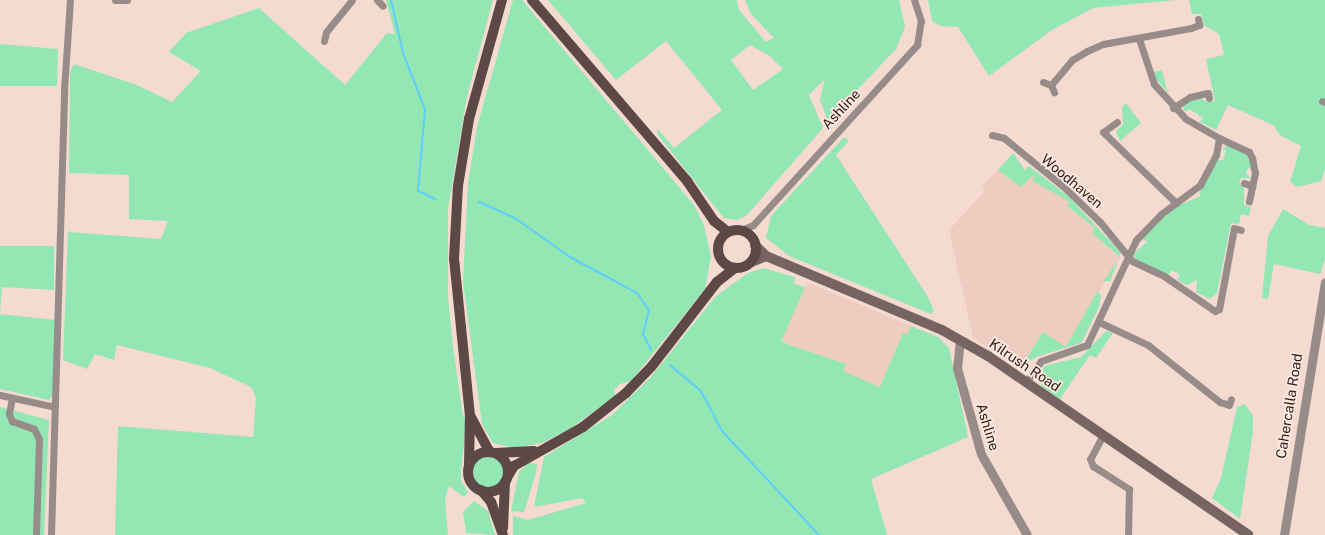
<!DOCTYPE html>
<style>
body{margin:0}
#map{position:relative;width:1325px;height:535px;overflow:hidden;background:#f4dacf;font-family:"Public Sans",sans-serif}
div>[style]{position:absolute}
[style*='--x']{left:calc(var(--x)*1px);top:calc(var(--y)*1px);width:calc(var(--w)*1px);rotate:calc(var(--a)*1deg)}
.built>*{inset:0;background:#eeccbf}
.green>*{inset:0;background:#93e7b3}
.round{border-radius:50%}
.stream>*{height:2px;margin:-1px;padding:0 1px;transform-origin:1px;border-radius:1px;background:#60cdfd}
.minor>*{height:7px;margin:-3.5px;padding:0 3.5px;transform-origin:3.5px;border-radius:3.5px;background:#988c8a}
.tertiary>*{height:9px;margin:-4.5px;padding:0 4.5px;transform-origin:4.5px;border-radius:4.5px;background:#988c8a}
.secondary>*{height:10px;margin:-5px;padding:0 5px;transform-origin:5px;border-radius:5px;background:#756462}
.primary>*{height:10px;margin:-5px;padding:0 5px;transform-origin:5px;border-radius:5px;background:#5c4845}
.primary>.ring{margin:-5px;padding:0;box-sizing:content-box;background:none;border:10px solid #5c4845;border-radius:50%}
span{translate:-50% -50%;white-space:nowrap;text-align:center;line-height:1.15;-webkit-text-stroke:3.5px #fee8e0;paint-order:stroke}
.street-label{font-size:14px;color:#271d19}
</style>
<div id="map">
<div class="built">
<div style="clip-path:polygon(998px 170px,1021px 187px,1034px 174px,1070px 202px,1068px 206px,1095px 228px,1092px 233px,1120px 257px,1066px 348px,1043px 332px,1020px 368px,973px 338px,949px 230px,985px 191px,982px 186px)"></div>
<div style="clip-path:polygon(807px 282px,911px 326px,907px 335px,903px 333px,880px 387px,843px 371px,845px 364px,781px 342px)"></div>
</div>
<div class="green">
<div style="clip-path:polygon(386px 0,493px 0,467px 96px,448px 209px,448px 296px,453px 347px,463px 416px,467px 419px,461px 469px,461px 481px,468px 492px,464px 497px,449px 486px,445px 500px,448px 535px,115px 535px,118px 426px,253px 437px,256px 397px,251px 387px,210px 368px,117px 345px,114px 360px,95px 354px,87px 369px,63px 360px,68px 232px,161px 239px,168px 221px,129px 219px,129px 175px,69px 173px,70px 72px,74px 64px,137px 85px,172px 102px,201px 71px,169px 52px,186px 33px,259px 8px,345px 85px,387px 33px,395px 34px)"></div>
<div style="clip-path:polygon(513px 0,522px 0,694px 205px,704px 225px,711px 257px,705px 289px,631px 381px,620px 384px,614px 390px,615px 396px,571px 428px,542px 443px,514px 448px,493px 443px,482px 424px,463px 282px,468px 184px,477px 127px)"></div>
<div style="clip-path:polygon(evenodd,548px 0,737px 0,739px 10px,766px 42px,774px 38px,751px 14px,745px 0,899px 0,905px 27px,896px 49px,828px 121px,820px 100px,825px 79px,809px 95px,823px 128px,747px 215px,737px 220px,724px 218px,657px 134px,658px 129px,674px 148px,722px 110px,666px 41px,616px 80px,548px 0,750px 45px,770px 56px,783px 69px,753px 90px,731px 60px,750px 45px)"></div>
<div style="clip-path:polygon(928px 0,1176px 0,1093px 8px,1052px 30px,989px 76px,958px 27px,941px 26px,932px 21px)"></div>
<div style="clip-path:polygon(1189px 0,1325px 0,1325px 169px,1321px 181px,1298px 187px,1290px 182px,1301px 146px,1281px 136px,1273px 125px,1228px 105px,1216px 130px,1200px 122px,1203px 118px,1189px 109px,1186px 112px,1183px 108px,1185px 103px,1200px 97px,1206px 102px,1215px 101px,1206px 59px,1224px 55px,1219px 34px,1204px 25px,1201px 14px,1192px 14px)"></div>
<div style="clip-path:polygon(0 44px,58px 49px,57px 86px,0 86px)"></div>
<div style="clip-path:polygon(1162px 70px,1167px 90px,1170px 95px,1156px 79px,1154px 72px)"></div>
<div style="clip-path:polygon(1126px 103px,1141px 123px,1120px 141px,1116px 132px,1123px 124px,1122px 107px)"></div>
<div style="clip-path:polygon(844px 137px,849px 141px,836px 155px,928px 297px,934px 311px,931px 314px,789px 256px,766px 238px,771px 216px)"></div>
<div style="clip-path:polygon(1228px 146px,1246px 154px,1251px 163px,1252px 169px,1248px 168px,1246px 174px,1251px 178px,1241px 178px,1239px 184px,1244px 186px,1244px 205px,1251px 207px,1249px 216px,1241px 214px,1239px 224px,1231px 223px,1217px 293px,1210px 299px,1196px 292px,1197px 280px,1187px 285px,1177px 280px,1180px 275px,1172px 270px,1169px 275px,1136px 260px,1133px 254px,1147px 242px,1143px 239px,1154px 226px,1177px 206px,1201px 196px,1199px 193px,1218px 160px,1223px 160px,1226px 151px,1222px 148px)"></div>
<div style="clip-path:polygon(1013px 153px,1025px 170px,1029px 166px,1069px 197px,1121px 253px,1110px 281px,1099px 282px,1103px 282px,1120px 257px,1092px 233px,1095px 228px,1067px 206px,1070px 202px,1033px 181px,1035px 174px,1021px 187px,998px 170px)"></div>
<div style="clip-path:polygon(1283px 209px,1309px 225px,1325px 228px,1325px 259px,1320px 274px,1274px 264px,1268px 299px,1262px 298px,1268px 236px)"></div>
<div style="clip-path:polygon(0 246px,54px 246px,54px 290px,2px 287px,0 314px,55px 320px,53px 395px,49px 400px,0 389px)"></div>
<div style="clip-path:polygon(763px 268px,795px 277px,794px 284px,805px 287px,781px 342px,846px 364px,843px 371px,880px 387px,903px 333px,907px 335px,911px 326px,938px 337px,949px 348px,968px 437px,871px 479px,887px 535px,513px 535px,513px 516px,528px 520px,586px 503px,582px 498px,534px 507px,544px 457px,612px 415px,650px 378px,716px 296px,748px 273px)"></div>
<div style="clip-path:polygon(1097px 292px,1101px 295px,1099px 307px,1082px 342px,1075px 345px,1036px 357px,1021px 367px,1043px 332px,1066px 347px)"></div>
<div style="clip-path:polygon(1106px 331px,1113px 333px,1096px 358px,1090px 355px,1060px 399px,1043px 388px,1040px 383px,1044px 366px,1081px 357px)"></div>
<div style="clip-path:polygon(1245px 404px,1253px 416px,1253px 431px,1240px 519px,1212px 498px,1221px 478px,1237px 407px)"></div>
<div style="clip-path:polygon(0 407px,49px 420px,44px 535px,0 535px)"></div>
<div class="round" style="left:472px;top:456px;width:32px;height:32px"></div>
<div style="clip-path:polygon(528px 463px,537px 464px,536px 473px,524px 512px,511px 511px,519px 472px)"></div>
<div style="clip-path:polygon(474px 501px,488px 511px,495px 535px,466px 533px,463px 512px)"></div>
</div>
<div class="stream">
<div style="--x:391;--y:0;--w:54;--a:77.2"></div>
<div style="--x:403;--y:53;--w:60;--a:68.6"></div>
<div style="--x:425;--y:109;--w:82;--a:94.9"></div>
<div style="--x:418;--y:191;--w:19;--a:25"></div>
<div style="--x:479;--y:202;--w:39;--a:24"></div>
<div style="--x:515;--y:218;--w:67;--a:35.3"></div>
<div style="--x:570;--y:257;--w:76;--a:28.2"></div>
<div style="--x:637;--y:293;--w:21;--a:55"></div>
<div style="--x:649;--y:310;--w:25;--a:104"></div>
<div style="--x:643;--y:334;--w:18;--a:63"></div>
<div style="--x:670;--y:365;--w:40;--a:40"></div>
<div style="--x:701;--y:391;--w:45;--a:62.3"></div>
<div style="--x:722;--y:431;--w:142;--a:47"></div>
</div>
<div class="minor">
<div style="--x:115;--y:0;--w:12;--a:0"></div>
<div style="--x:377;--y:0;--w:8;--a:45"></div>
<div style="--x:324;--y:41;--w:9;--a:-77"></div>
<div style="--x:326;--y:32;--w:41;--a:-50.9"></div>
<div style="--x:1043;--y:82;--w:9;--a:21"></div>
<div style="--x:1051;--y:85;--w:8;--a:67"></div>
<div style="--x:1051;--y:85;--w:33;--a:-50"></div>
<div style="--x:1072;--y:60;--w:17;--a:-31"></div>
<div style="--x:1087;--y:51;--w:17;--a:-24"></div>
<div style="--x:1103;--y:44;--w:89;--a:-10.3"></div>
<div style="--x:1191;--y:28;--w:9;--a:-21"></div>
<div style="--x:1199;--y:25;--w:6;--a:-99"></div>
<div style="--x:1322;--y:101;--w:3;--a:18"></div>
<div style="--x:1173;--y:108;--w:20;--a:-33"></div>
<div style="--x:1190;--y:97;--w:18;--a:-13"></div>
<div style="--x:1208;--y:93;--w:5;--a:79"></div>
<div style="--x:1117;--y:122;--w:17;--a:144"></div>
<div style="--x:1103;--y:132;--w:102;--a:44.2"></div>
<div style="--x:992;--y:135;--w:12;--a:14"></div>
<div style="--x:1004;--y:138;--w:79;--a:39.3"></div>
<div style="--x:1065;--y:188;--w:49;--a:44.2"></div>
<div style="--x:1100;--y:222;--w:50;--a:50.6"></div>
<div style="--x:1132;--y:261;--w:35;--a:25"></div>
<div style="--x:1164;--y:276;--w:62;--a:34.5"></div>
<div style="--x:1215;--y:311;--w:4;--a:-27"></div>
<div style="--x:1219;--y:309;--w:82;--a:-79.5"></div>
<div style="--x:1234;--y:228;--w:7;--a:16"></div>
<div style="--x:1219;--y:138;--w:33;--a:25"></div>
<div style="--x:1249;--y:152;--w:7;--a:63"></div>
<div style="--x:1252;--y:158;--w:15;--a:79"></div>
<div style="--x:1255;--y:173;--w:29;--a:102"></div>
<div style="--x:1244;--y:183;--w:9;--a:21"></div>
<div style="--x:741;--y:230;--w:13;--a:-23"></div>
<div style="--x:753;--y:225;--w:244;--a:-47.7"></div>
<div style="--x:917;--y:45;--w:24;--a:-81"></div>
<div style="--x:921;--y:21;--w:22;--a:-108"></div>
<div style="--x:1099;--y:322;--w:54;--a:25.1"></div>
<div style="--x:1148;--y:345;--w:92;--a:38.4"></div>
<div style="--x:1220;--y:402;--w:9;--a:18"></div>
<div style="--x:1229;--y:405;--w:6;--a:-72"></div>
<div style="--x:1027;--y:381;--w:24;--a:-55"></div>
<div style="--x:1041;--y:361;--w:49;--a:-19.2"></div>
<div style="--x:1087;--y:345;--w:116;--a:-65"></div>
<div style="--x:1136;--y:240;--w:36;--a:-46"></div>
<div style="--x:1161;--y:214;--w:49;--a:-36.6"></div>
<div style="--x:1200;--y:185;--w:34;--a:-62"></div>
<div style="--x:1216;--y:155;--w:17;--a:-80"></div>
<div style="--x:1219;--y:138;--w:39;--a:-150"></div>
<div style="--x:1185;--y:118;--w:46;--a:-132.4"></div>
<div style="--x:1154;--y:84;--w:47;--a:-108.4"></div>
<div style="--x:0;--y:395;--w:56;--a:12.3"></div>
<div style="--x:12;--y:398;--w:16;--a:101"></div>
<div style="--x:9;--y:414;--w:8;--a:67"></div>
<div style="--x:12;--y:421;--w:23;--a:20"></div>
<div style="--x:34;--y:429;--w:11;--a:63"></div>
<div style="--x:39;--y:439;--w:96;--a:91.8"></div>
<div style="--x:1103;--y:435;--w:27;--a:118"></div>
<div style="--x:1090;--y:459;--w:8;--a:67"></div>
<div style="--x:1093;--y:466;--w:43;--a:32.6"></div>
<div style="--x:1129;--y:489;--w:46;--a:91.2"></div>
<div style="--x:51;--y:535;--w:445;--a:-88.3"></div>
<div style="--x:64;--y:90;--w:90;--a:-86.2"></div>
</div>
<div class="tertiary">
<div style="--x:960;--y:340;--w:28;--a:96"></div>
<div style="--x:957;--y:368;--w:89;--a:74.4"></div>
<div style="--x:981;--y:454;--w:93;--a:60.4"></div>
<div style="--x:1284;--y:535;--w:256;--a:-80.8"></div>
</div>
<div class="secondary">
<div style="--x:755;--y:245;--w:16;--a:45"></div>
<div style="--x:766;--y:256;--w:191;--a:22.8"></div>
<div style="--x:942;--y:330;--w:53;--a:29.5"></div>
<div style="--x:988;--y:356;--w:316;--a:34.5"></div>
<div style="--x:751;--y:262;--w:16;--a:-22"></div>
</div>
<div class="primary">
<div style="--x:532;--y:0;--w:238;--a:49.4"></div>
<div style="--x:687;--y:181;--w:48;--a:56"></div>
<div style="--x:714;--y:221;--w:18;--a:38"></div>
<div class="ring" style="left:718px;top:230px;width:28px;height:28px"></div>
<div style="--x:471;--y:417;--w:40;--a:62"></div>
<div class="ring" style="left:468px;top:452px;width:30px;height:30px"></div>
<div style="--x:496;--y:453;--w:38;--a:-3"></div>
<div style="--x:469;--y:466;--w:50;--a:-88.9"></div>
<div style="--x:470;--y:416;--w:158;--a:-95.8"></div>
<div style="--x:454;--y:259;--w:73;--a:-86.9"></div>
<div style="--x:458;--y:186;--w:68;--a:-80.7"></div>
<div style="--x:469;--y:119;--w:123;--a:-74.5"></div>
<div style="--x:508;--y:476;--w:12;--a:-59"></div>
<div style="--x:514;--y:466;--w:79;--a:-29.5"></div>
<div style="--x:583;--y:427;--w:55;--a:-38.3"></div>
<div style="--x:626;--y:393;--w:37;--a:-46"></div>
<div style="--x:652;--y:366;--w:106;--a:-52.3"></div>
<div style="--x:717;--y:282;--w:23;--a:-38"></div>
<div style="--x:481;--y:490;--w:16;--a:50"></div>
<div style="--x:491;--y:502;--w:35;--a:70"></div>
<div style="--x:503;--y:528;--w:46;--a:-87.5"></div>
</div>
<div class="street-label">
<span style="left:841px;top:109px;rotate:-47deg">Ashline</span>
<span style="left:1072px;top:181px;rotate:40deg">Woodhaven</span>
<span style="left:1025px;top:365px;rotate:34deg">Kilrush Road</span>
<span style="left:1289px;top:406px;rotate:-81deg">Cahercalla Road</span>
<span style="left:988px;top:427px;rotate:73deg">Ashline</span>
</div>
</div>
